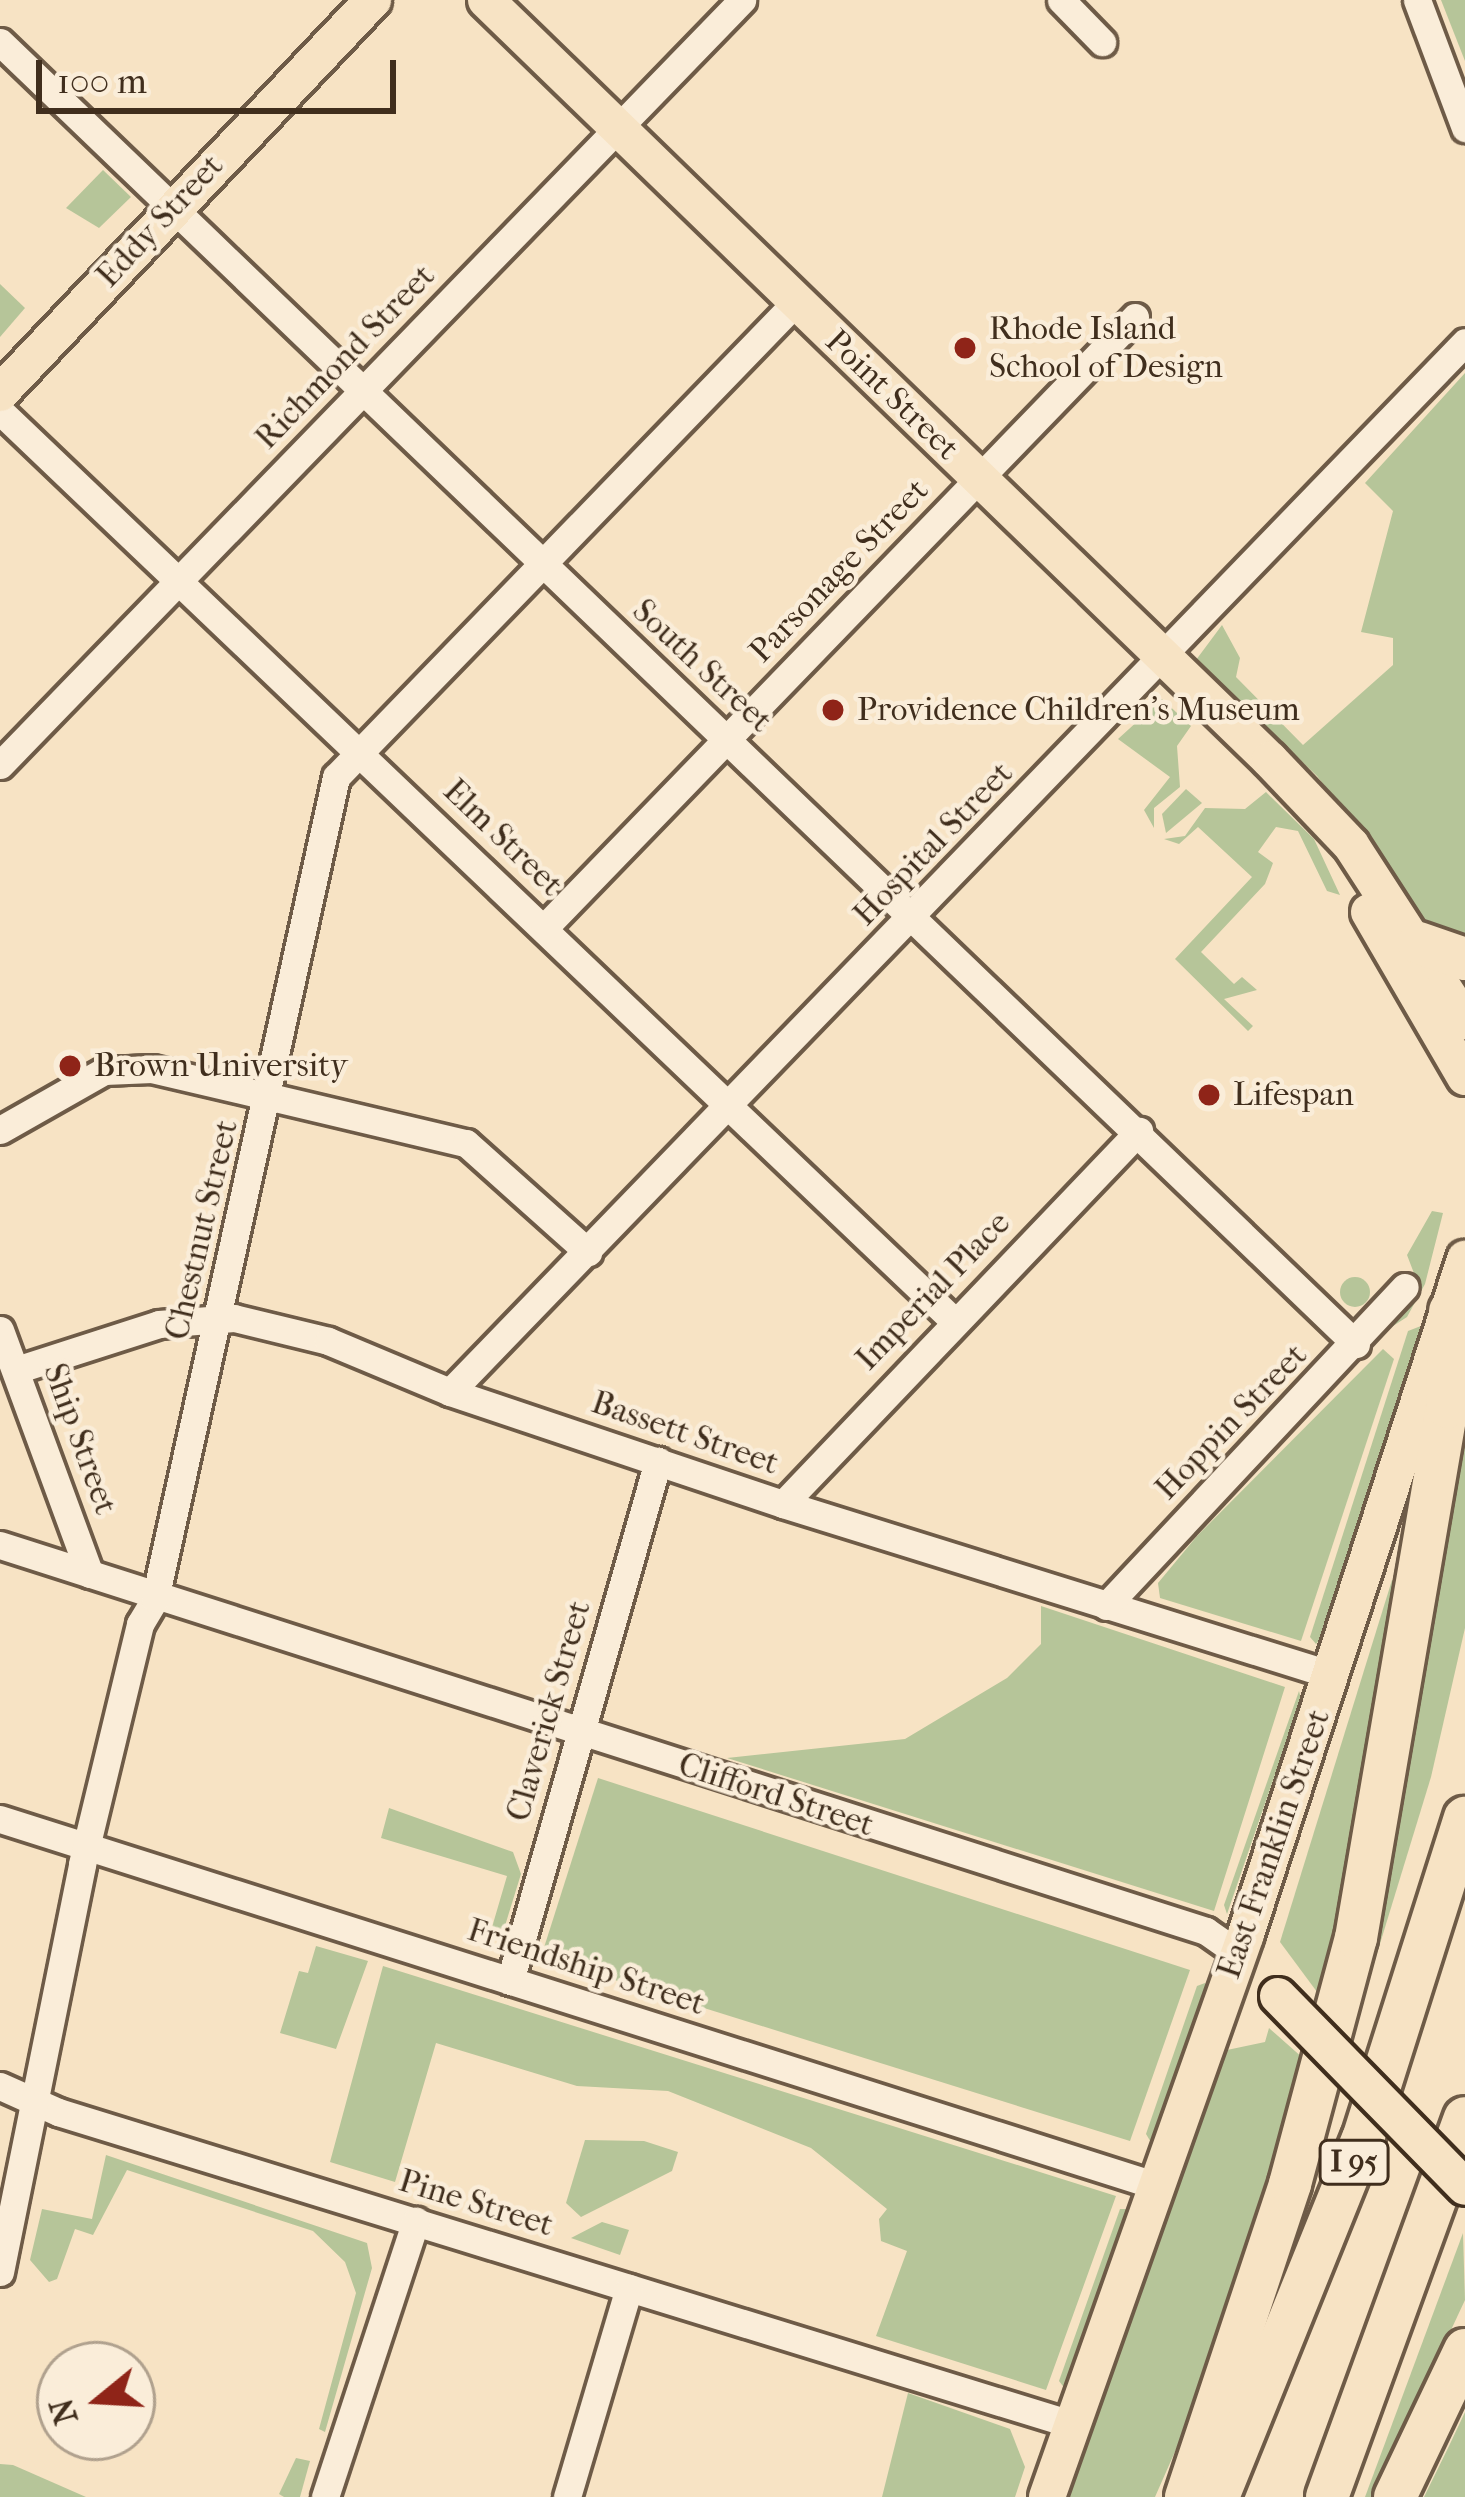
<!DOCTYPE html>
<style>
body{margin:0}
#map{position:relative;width:1465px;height:2497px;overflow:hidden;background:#f7e3c4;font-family:"IM FELL French Canon",serif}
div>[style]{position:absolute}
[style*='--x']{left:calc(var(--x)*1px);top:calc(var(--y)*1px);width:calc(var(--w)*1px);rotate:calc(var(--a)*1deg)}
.green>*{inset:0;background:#b6c599}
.round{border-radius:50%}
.roads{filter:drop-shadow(3px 0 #6e5b47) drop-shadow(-3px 0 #6e5b47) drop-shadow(0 3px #6e5b47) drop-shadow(0 -3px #6e5b47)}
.minor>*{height:27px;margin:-13.5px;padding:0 13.5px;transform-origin:13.5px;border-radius:13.5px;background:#faedd9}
.major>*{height:36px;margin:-18px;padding:0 18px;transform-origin:18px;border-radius:18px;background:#f7e3c4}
.highway>*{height:42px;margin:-21px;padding:0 21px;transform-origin:21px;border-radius:21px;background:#f7e3c4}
.bridges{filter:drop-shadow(3px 0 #402e1d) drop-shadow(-3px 0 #402e1d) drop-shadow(0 3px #402e1d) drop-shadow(0 -3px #402e1d)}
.major-bridge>*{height:36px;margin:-18px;padding:0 18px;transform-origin:18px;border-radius:18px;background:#f7e3c4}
.dots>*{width:33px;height:33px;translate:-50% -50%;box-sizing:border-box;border:6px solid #faedd9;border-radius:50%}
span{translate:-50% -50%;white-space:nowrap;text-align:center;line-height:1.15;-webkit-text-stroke:9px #faedd9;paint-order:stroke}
.shield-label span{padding:3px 9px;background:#faedd9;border:3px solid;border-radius:9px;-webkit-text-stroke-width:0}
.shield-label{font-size:30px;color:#402e1d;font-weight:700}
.street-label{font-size:33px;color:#402e1d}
.poi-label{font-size:33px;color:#402e1d}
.left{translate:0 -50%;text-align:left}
.north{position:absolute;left:36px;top:2341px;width:120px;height:120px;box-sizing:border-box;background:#faedd9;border:3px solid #b0a18e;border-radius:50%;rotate:252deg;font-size:33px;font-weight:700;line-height:48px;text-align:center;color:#402e1d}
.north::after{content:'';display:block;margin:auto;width:42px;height:54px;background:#8f2418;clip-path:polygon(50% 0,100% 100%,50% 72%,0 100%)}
.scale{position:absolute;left:36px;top:60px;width:360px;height:54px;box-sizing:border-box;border:6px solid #402e1d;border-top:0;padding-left:15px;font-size:36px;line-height:42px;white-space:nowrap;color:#402e1d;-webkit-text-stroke:9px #faedd9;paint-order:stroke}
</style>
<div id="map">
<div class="green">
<div style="clip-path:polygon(1441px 0,1465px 0,1465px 61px)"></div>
<div style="clip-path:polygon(103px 170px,131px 197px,99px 228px,66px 208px)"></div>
<div style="clip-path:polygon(0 284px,25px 308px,0 337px)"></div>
<div style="clip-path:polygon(1465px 373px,1465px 937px,1447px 937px,1428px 924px,1317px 776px,1196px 660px,1222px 625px,1240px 658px,1236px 677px,1303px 745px,1393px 665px,1393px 638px,1361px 632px,1393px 511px,1365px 483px)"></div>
<div style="clip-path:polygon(1162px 699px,1191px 726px,1177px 746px,1180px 787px,1154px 808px,1154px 828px,1144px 810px,1170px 777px,1118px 739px)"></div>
<div style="clip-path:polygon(1186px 789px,1202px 803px,1166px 833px,1162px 814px)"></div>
<div style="clip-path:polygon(1266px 792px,1314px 839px,1340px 895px,1327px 891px,1298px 831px,1276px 827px,1258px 852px,1273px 863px,1265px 884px,1201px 952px,1234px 984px,1242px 977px,1257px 990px,1224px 999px,1253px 1026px,1248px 1031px,1175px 959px,1252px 877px,1198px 827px,1179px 844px,1164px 839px,1185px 836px,1205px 808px,1245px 809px)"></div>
<div style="clip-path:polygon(1432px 1211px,1443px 1213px,1425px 1284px,1407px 1317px,1390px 1328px,1420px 1289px,1407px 1255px)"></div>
<div class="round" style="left:1340px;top:1277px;width:30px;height:30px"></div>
<div style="clip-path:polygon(1421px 1326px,1321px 1638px,1316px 1644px,1310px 1637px,1408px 1331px)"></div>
<div style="clip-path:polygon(1383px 1349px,1394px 1359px,1301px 1641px,1160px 1598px,1158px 1583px,1197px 1536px)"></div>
<div style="clip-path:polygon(1465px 1374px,1465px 1628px,1431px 1777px,1353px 2032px,1346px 2026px)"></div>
<div style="clip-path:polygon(1392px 1580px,1398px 1582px,1362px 1825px,1323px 2000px,1280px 1942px)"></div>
<div style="clip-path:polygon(1041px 1606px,1285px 1687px,1214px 1911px,727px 1758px,905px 1739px,1007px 1678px,1041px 1644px)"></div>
<div style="clip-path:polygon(1299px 1691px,1301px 1699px,1227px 1914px,1224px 1905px)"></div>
<div style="clip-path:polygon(598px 1778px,1190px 1970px,1130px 2141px,541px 1957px)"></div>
<div style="clip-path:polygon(389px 1808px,513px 1852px,521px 1874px,504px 1929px,490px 1934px,507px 1876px,381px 1838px)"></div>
<div style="clip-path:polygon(316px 1946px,368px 1961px,336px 2049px,280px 2033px,299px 1971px,308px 1973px)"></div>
<div style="clip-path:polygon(383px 1966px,1116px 2196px,1046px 2390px,876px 2336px,907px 2251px,881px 2241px,879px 2219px,887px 2209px,811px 2148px,668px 2091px,577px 2086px,436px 2043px,395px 2182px,330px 2162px)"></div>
<div style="clip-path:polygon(1205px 1983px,1207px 1986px,1152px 2144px,1146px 2134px,1197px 1986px)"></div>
<div style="clip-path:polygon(1269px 2028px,1304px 2059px,1265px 2214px,1181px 2438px,1155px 2497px,1069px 2497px,1227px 2050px,1265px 2042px)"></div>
<div style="clip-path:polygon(585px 2140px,644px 2141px,678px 2152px,672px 2171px,581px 2217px,566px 2203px)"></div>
<div style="clip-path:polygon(106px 2155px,367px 2243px,372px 2268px,325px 2432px,319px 2429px,356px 2293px,345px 2262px,313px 2231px,127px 2170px,93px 2235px,75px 2229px,57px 2279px,49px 2282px,30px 2260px,42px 2209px,92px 2219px)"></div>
<div style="clip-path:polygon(1120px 2209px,1129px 2209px,1066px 2390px,1059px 2381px)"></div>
<div style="clip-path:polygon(602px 2222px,629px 2230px,620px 2255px,571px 2238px)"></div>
<div style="clip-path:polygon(1463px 2233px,1465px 2300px,1373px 2497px,1365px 2497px)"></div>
<div style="clip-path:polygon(908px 2393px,1010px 2429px,1025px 2467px,1015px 2497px,882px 2497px)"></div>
<div style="clip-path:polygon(1465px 2412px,1465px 2497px,1424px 2497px,1449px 2446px)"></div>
<div style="clip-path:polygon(296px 2458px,310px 2461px,300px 2497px,284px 2497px,279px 2494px)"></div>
<div style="clip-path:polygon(0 2464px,13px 2465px,86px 2497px,0 2497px)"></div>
</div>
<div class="roads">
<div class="minor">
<div style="--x:1061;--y:0;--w:59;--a:45.7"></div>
<div style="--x:1417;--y:0;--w:137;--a:69.4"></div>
<div style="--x:0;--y:42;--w:1880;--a:43.84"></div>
<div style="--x:0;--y:411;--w:1317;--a:43.65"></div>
<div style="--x:0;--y:765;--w:1066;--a:-45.87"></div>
<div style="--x:544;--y:928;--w:850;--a:-45.95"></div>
<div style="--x:0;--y:1130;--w:120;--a:-29.6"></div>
<div style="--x:104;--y:1071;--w:48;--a:-2.4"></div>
<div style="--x:152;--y:1069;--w:323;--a:13.3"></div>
<div style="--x:466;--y:1143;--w:164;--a:41.8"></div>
<div style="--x:0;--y:1330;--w:260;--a:69.8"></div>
<div style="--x:16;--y:1370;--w:150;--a:-17.8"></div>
<div style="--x:159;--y:1324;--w:75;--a:-4.6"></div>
<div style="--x:234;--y:1318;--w:97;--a:13.7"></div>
<div style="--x:328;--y:1341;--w:132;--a:22.7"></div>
<div style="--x:450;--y:1392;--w:351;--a:18.6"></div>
<div style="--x:783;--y:1504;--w:575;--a:17.3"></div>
<div style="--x:450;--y:1392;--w:1460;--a:-45.97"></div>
<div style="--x:783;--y:1504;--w:516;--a:-46.34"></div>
<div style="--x:0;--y:1545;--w:1266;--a:17.75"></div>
<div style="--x:1206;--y:1931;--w:39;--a:35"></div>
<div style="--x:1106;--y:1606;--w:437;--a:-46.9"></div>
<div style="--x:0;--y:1819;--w:1207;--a:17.59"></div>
<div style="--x:510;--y:1981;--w:541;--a:-74.11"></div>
<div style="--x:0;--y:2086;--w:64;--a:24.1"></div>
<div style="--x:58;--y:2112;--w:1063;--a:17.12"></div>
<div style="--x:0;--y:2272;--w:416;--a:-78.6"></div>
<div style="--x:82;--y:1864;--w:247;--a:-76.4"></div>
<div style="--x:140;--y:1624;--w:29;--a:-59"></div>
<div style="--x:155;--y:1599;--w:842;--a:-77.58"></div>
<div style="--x:336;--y:777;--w:663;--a:-45.92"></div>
<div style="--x:325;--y:2497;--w:291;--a:-71.8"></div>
<div style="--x:567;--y:2497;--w:218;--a:-73.5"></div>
</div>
<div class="major">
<div style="--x:486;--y:0;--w:1092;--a:44.11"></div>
<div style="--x:1270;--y:760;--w:117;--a:46.4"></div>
<div style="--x:1351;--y:845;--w:210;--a:57.1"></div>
<div style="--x:0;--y:393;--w:542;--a:-46.5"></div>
<div style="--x:1369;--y:912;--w:191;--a:59.8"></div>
<div style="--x:1047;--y:2497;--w:597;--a:-70.53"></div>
<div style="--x:1246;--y:1934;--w:710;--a:-72.02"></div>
</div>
<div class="highway">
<div style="--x:1419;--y:943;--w:49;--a:19.2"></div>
<div style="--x:1186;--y:2497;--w:330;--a:-71.6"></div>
<div style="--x:1290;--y:2184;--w:255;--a:-75"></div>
<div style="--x:1356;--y:1938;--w:539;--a:-80.28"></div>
<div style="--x:1447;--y:1407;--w:96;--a:-88.2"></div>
<div style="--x:1218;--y:2497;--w:386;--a:-68"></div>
<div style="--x:1363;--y:2139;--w:337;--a:-72.4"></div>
<div style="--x:1327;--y:2497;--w:403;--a:-70"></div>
<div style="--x:1395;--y:2497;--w:163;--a:-64.5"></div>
</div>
</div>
<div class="bridges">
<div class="major-bridge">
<div style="--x:1278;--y:1996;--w:267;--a:45.6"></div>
</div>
</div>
<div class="dots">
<div style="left:965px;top:348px;background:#8f2418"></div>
<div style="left:833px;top:710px;background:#8f2418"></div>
<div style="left:70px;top:1066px;background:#8f2418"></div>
<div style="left:1209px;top:1095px;background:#8f2418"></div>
</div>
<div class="shield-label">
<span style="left:1354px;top:2162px">I 95</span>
</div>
<div class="street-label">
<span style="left:160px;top:221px;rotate:-47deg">Eddy Street</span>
<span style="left:345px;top:357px;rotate:-46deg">Richmond Street</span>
<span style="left:892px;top:395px;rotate:44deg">Point Street</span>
<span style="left:839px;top:571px;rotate:-46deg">Parsonage Street</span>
<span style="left:702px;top:666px;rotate:43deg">South Street</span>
<span style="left:503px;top:838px;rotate:44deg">Elm Street</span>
<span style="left:933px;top:844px;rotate:-46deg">Hospital Street</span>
<span style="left:202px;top:1230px;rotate:-77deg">Chestnut Street</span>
<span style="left:933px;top:1291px;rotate:-46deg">Imperial Place</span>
<span style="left:1231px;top:1422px;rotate:-46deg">Hoppin Street</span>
<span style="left:685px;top:1433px;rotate:19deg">Bassett Street</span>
<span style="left:80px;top:1439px;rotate:70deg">Ship Street</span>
<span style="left:549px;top:1711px;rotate:-74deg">Claverick Street</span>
<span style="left:776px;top:1795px;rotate:18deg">Clifford Street</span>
<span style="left:1274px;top:1844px;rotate:-71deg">East Franklin Street</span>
<span style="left:586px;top:1967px;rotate:18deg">Friendship Street</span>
<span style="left:476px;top:2203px;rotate:17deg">Pine Street</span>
</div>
<div class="poi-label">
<span class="left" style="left:989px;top:348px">Rhode Island<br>School of Design</span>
<span class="left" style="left:857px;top:710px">Providence Children's Museum</span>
<span class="left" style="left:94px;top:1066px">Brown University</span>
<span class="left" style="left:1233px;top:1095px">Lifespan</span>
</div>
<div class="north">N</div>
<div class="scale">100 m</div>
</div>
